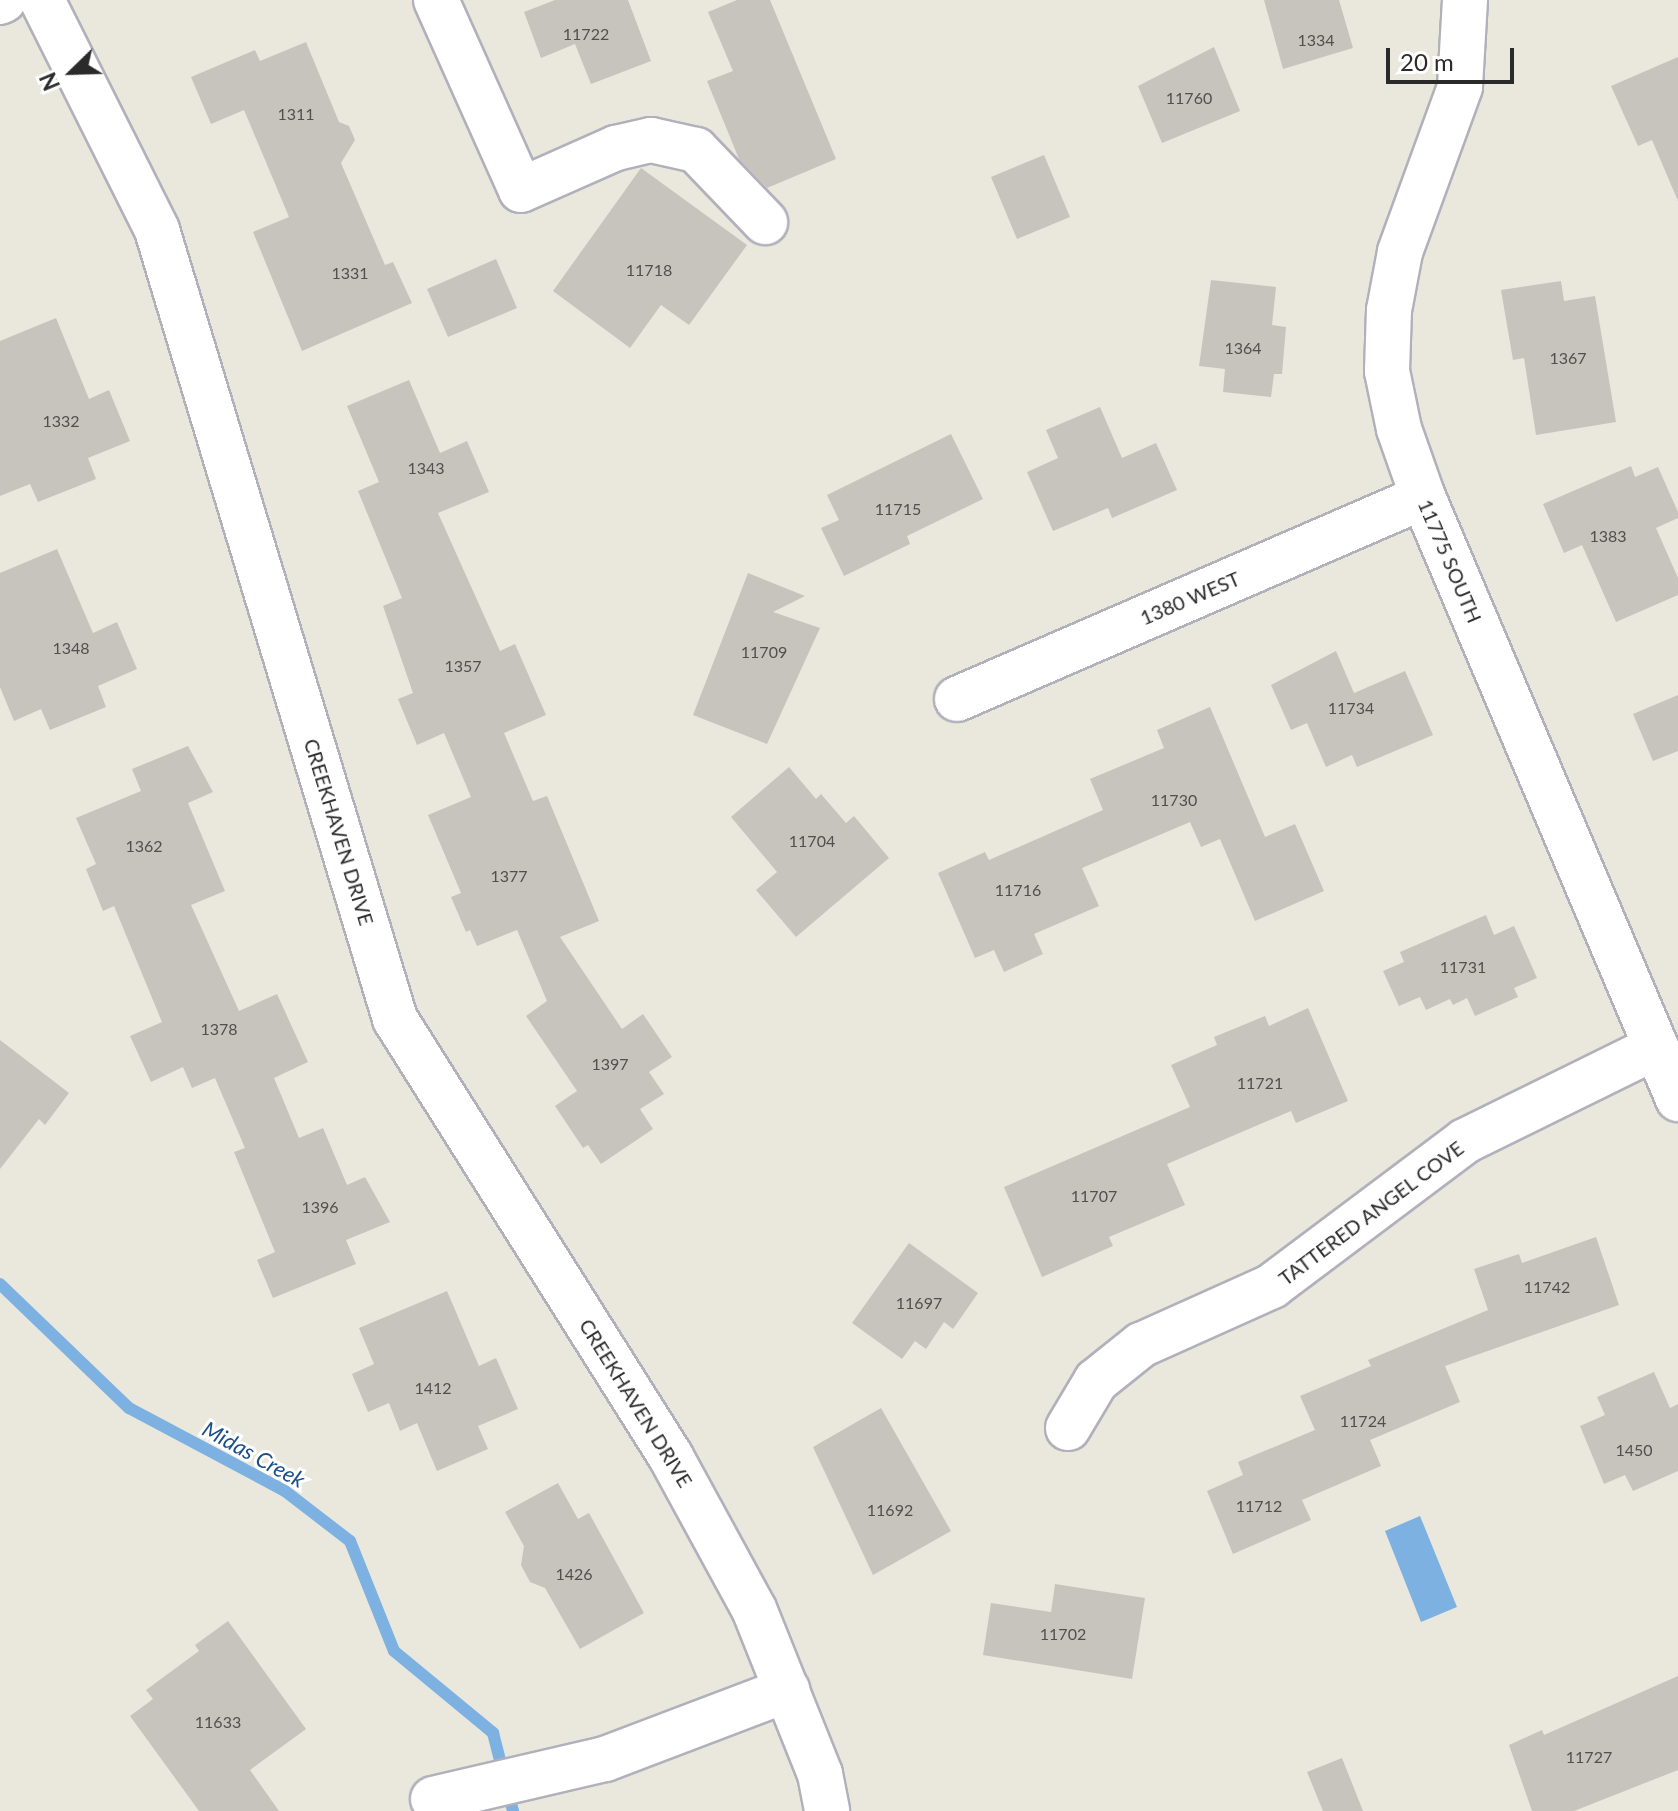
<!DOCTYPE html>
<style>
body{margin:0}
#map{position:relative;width:1678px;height:1811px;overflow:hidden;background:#eae8dd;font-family:Lato,sans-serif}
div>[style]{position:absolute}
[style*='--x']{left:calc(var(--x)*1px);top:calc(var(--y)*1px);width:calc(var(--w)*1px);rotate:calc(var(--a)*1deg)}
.water>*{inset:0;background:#7cb1e1}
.stream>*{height:12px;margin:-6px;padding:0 6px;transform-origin:6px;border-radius:6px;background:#7cb1e1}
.building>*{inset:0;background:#c6c4bd}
.roads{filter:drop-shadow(2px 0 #b1b1bc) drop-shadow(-2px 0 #b1b1bc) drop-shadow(0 2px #b1b1bc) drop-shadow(0 -2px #b1b1bc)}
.minor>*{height:44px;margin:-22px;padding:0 22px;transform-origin:22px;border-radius:22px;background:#fff}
span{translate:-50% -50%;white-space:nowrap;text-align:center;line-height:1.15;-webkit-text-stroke:6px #fff;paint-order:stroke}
.number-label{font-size:16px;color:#51504f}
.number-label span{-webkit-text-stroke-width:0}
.street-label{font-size:20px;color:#2a2a2a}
.water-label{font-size:22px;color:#1c4e8c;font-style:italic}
.north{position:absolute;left:32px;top:32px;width:80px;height:80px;-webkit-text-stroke:6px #fff;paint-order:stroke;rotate:247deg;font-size:22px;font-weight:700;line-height:32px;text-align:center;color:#2a2a2a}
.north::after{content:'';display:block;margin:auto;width:28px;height:36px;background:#2a2a2a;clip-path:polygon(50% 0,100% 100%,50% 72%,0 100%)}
.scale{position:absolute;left:1386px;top:48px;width:128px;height:36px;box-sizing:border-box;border:4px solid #2a2a2a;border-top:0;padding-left:10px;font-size:24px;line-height:28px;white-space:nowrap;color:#2a2a2a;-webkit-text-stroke:6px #fff;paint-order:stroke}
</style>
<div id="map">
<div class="water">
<div style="clip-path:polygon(1420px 1516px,1457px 1607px,1421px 1622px,1385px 1531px)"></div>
</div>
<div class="stream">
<div style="--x:0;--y:1284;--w:179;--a:43.9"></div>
<div style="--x:129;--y:1408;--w:177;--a:28"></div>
<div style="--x:285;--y:1491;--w:82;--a:37.6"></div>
<div style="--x:350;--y:1541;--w:118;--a:68.2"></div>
<div style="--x:394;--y:1651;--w:129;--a:39.6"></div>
<div style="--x:493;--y:1733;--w:81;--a:75.6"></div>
</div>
<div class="building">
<div style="clip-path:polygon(555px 0,628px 0,651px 61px,591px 84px,575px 44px,541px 58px,524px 12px)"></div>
<div style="clip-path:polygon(737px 0,770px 0,836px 159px,767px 188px,739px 159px,707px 81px,733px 71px,708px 12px)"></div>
<div style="clip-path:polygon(1264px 0,1339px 0,1353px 48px,1283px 69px)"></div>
<div style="clip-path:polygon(306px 42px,339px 122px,349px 126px,355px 140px,341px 163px,385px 265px,393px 262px,412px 303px,302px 351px,253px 232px,289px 217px,244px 110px,211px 124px,191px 77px,255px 50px,260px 61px)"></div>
<div style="clip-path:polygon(1214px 47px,1240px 111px,1162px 143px,1138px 86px)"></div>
<div style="clip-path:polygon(1678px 57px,1678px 201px,1652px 140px,1638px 146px,1611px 86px)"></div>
<div style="clip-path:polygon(1044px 155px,1070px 217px,1017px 239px,991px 177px)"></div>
<div style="clip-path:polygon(641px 168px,747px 245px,689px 325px,661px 305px,630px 348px,553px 291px)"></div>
<div style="clip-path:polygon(496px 259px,517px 308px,448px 337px,427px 289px)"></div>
<div style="clip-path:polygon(1211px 280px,1276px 287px,1272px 325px,1286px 327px,1282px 374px,1274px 374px,1271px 397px,1223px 392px,1225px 369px,1199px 366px)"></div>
<div style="clip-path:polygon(1561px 281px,1564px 301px,1595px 296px,1616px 422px,1536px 435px,1524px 358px,1513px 360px,1501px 290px)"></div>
<div style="clip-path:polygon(56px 318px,89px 399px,109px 390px,130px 441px,88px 458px,96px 479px,38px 502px,30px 484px,0 496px,0 341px)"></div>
<div style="clip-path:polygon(409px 380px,440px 453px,467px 441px,489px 492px,438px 513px,500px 651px,515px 644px,546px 715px,504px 733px,533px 801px,547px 796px,599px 921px,560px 937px,622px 1029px,643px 1014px,672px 1057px,649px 1072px,664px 1094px,640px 1109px,653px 1129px,601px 1164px,588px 1145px,583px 1148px,555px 1106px,577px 1091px,526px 1016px,547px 1001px,517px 930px,477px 946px,470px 930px,466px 932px,451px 897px,461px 893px,428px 815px,471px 797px,444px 733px,417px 745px,398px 699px,413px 693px,383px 606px,402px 598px,358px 491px,379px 482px,347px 406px)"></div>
<div style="clip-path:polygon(1100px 407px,1122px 458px,1156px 443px,1177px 490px,1112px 518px,1108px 508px,1053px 531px,1027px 472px,1058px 458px,1046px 430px)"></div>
<div style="clip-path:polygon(951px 434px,983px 499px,907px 536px,910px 544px,844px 576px,821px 528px,839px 520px,827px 495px)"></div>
<div style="clip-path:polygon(1631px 466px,1635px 477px,1658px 467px,1678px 512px,1678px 518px,1656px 528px,1678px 578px,1678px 595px,1616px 622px,1582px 545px,1564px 553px,1543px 504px)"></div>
<div style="clip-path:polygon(57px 549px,93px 633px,117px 622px,137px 669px,98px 686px,106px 707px,50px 730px,41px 709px,14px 721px,0 687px,0 573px)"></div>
<div style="clip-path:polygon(748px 573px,805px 596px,773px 612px,820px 628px,767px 744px,693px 715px)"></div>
<div style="clip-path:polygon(1336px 651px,1354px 693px,1405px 671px,1433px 735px,1357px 767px,1352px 755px,1326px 767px,1307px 723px,1291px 730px,1271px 685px)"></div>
<div style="clip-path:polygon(1678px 695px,1678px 751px,1653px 761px,1633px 714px)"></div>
<div style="clip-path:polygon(1210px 707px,1265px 837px,1295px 824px,1324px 891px,1255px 921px,1220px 839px,1201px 847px,1190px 822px,1082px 868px,1099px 906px,1034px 934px,1043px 954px,1004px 972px,994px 950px,975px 958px,938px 873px,985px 852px,989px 860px,1103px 810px,1090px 779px,1164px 748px,1157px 730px)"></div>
<div style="clip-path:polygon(188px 746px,213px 792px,188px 803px,225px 891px,191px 905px,239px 1011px,277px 994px,308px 1062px,274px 1078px,299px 1138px,323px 1128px,347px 1185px,365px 1177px,390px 1222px,346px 1240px,356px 1264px,273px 1298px,257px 1260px,275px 1252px,234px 1152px,245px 1148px,215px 1078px,192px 1088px,183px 1067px,151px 1082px,130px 1036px,162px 1022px,114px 906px,103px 911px,86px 869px,96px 864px,76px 818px,141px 791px,132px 769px)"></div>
<div style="clip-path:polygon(789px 767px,816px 799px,821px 794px,846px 823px,854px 816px,889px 858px,796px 937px,756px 890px,777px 872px,731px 817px)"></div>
<div style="clip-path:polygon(1486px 915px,1494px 935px,1514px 926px,1537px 978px,1514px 988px,1518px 997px,1475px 1016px,1467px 998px,1453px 1005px,1450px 999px,1426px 1010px,1420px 997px,1399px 1006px,1383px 971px,1404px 962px,1400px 952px)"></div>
<div style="clip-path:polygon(1308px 1008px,1348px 1101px,1296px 1123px,1291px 1111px,1167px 1164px,1185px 1205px,1109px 1237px,1113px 1246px,1042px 1277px,1004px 1187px,1190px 1107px,1171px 1065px,1217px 1045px,1214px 1037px,1265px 1016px,1269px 1026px)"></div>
<div style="clip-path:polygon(0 1040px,69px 1093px,45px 1125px,39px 1119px,0 1169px)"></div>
<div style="clip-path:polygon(1596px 1237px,1619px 1305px,1445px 1366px,1460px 1402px,1370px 1440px,1381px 1466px,1302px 1500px,1311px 1520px,1233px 1554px,1207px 1491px,1243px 1475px,1238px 1462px,1315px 1430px,1300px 1396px,1371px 1366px,1368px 1360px,1488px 1310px,1474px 1269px,1519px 1254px,1522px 1263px)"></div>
<div style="clip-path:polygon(909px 1243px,978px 1293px,953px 1329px,944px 1322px,926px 1349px,915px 1341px,902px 1359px,852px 1323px)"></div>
<div style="clip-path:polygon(447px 1291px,479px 1366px,496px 1358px,518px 1409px,478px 1426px,488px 1449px,437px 1471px,417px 1423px,400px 1431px,389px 1403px,368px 1412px,352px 1374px,374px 1364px,359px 1328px)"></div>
<div style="clip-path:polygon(1654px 1372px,1670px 1408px,1678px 1404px,1678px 1471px,1633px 1491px,1625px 1475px,1604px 1484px,1580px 1426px,1605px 1415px,1597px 1397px)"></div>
<div style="clip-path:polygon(881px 1408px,951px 1531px,873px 1575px,813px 1447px)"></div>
<div style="clip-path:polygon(558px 1483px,578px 1519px,589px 1513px,644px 1613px,580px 1649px,545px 1588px,530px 1582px,521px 1565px,524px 1546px,505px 1512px)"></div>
<div style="clip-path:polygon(1055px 1584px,1145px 1598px,1132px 1679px,983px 1655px,991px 1603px,1051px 1612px)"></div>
<div style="clip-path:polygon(228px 1621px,306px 1729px,250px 1770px,279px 1811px,199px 1811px,130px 1716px,153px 1699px,146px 1690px,199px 1651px,195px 1645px)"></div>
<div style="clip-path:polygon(1678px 1676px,1678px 1770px,1574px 1811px,1532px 1811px,1509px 1745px,1542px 1730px,1544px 1735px)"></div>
<div style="clip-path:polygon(1342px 1758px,1363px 1811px,1323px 1811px,1307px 1772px)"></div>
</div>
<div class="roads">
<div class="minor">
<div style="--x:42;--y:0;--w:257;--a:63.4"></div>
<div style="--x:157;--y:230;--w:824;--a:73.21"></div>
<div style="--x:395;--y:1019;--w:518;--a:57.78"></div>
<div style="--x:671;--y:1457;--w:173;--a:61.4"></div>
<div style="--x:754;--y:1609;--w:178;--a:68.2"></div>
<div style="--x:820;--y:1774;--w:38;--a:79"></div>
<div style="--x:436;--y:0;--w:208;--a:65.9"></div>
<div style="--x:521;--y:190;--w:104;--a:-23.9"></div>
<div style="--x:616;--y:148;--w:36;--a:-13"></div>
<div style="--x:651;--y:140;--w:46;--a:12.5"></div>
<div style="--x:696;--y:150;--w:100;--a:46.2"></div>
<div style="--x:1465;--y:0;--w:87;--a:93.3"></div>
<div style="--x:1460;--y:87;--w:176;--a:110"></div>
<div style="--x:1400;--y:252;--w:59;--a:100.7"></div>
<div style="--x:1389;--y:310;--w:61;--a:91.9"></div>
<div style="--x:1387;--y:371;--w:59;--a:78.3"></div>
<div style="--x:1399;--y:429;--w:72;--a:70.6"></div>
<div style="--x:1423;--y:497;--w:654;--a:67.04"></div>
<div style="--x:0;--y:2;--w:4;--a:-27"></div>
<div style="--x:957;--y:699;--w:508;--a:-23.44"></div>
<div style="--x:1068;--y:1428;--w:55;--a:-59.2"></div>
<div style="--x:1096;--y:1381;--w:58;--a:-38.7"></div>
<div style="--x:1141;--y:1345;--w:144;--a:-24.2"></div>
<div style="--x:1272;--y:1286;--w:241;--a:-36.9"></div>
<div style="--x:1465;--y:1141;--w:213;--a:-26.2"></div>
<div style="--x:433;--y:1799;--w:177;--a:-13.1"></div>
<div style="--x:605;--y:1759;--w:195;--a:-20.8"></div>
</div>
</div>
<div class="number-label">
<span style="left:586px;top:34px">11722</span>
<span style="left:1316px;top:40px">1334</span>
<span style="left:1189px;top:98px">11760</span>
<span style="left:296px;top:114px">1311</span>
<span style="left:649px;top:270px">11718</span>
<span style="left:350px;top:273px">1331</span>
<span style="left:1243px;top:348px">1364</span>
<span style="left:1568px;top:358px">1367</span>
<span style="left:61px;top:421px">1332</span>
<span style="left:426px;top:468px">1343</span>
<span style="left:898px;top:509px">11715</span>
<span style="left:1608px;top:536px">1383</span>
<span style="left:71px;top:648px">1348</span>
<span style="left:764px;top:652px">11709</span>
<span style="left:463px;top:666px">1357</span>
<span style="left:1351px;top:708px">11734</span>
<span style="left:1174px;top:800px">11730</span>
<span style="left:812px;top:841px">11704</span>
<span style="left:144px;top:846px">1362</span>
<span style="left:509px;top:876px">1377</span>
<span style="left:1018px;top:890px">11716</span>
<span style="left:1463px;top:967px">11731</span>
<span style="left:219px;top:1029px">1378</span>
<span style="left:610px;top:1064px">1397</span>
<span style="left:1260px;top:1083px">11721</span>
<span style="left:1094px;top:1196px">11707</span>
<span style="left:320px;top:1207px">1396</span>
<span style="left:1547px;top:1287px">11742</span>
<span style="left:919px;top:1303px">11697</span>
<span style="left:433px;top:1388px">1412</span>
<span style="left:1363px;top:1421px">11724</span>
<span style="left:1634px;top:1450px">1450</span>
<span style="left:1259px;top:1506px">11712</span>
<span style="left:890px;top:1510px">11692</span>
<span style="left:574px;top:1574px">1426</span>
<span style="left:1063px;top:1634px">11702</span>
<span style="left:218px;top:1722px">11633</span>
<span style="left:1589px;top:1757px">11727</span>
</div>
<div class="street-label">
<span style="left:1450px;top:561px;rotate:67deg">11775 SOUTH</span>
<span style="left:1190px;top:598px;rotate:-23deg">1380 WEST</span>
<span style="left:339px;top:832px;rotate:73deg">CREEKHAVEN DRIVE</span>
<span style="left:1371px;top:1213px;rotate:-37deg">TATTERED ANGEL COVE</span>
<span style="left:636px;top:1403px;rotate:58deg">CREEKHAVEN DRIVE</span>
</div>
<div class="water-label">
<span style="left:254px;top:1454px;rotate:29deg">Midas Creek</span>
</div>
<div class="north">N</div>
<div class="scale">20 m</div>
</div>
